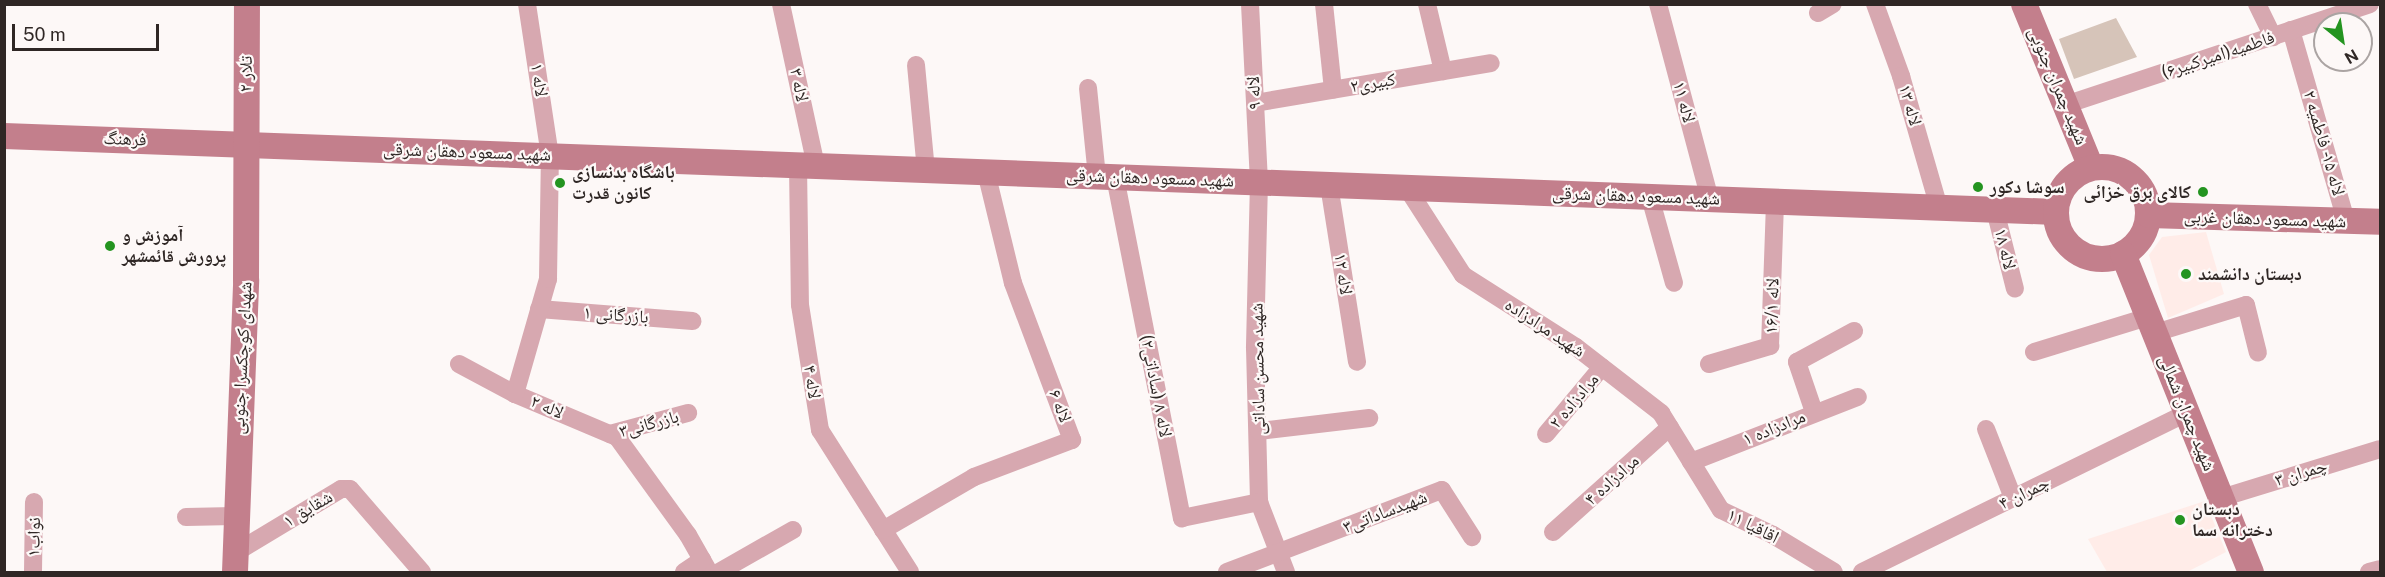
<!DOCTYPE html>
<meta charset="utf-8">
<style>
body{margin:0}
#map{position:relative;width:2385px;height:577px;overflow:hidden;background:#fdf8f7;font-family:"Public Sans","Noto Naskh Arabic",sans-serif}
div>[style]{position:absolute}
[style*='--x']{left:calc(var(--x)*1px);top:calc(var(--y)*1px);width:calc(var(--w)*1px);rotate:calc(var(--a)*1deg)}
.built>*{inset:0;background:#ffece8}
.building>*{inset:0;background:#d6c4b9}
.street>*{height:18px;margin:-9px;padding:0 9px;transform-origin:9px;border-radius:9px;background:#d7a8b0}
.secondary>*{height:26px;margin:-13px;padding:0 13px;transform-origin:13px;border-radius:13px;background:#c37f8c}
.secondary>.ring{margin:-13px;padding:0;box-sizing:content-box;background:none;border:26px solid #c37f8c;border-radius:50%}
.dots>*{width:16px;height:16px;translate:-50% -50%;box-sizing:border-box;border:3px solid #fdf8f7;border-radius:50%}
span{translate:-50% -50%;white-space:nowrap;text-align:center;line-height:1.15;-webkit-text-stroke:4.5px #fdf8f7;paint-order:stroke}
.street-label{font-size:18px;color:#2f2725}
.poi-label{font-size:18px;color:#2f2725;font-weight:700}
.left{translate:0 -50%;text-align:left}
.right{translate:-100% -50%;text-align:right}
.frame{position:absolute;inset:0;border:6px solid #2f2725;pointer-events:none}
.north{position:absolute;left:2313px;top:12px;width:60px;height:60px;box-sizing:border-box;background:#fdf8f7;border:2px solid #aba4a3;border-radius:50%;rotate:150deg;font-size:16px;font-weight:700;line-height:24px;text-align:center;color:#2f2725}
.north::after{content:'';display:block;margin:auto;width:21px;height:27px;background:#249420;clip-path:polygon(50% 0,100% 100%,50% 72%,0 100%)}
.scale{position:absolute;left:12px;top:24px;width:147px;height:27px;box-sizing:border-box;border:3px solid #2f2725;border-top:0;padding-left:8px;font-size:18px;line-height:21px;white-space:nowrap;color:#2f2725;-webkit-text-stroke:4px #fdf8f7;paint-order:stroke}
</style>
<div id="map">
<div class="built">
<div style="clip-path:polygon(2206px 232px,2224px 294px,2168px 318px,2149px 255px,2162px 237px)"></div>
<div style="clip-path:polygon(2205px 501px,2226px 552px,2187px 572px,2107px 572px,2088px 539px)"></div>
</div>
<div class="building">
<div style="clip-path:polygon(2116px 18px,2137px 57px,2074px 79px,2059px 39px)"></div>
</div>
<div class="street">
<div style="--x:781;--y:4;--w:166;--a:77.8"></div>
<div style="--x:1250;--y:4;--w:178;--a:87.1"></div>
<div style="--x:1259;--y:182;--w:166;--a:91.4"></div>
<div style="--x:1255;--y:348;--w:154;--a:88.5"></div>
<div style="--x:1259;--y:502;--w:75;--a:68.9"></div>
<div style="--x:1324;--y:4;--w:86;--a:84"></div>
<div style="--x:1427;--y:4;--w:69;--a:76.6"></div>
<div style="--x:1658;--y:4;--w:202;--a:75.1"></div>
<div style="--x:1875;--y:4;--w:77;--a:70.1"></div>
<div style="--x:1901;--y:76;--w:137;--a:73.9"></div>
<div style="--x:2257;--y:4;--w:37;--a:64"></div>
<div style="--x:1818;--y:13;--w:17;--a:-31"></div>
<div style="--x:2291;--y:30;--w:199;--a:73.9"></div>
<div style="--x:916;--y:65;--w:105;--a:84.6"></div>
<div style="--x:1088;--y:88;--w:88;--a:84.2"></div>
<div style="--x:1255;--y:103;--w:239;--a:-9.6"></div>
<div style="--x:2065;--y:105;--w:321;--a:-18.3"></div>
<div style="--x:798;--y:165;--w:140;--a:89.2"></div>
<div style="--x:800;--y:305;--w:127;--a:80.9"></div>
<div style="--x:820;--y:430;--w:168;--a:57.6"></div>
<div style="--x:1115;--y:177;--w:348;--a:78.9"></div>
<div style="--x:1182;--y:518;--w:79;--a:-11.7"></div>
<div style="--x:1329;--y:185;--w:179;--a:81"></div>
<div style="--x:1407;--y:188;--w:103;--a:57.2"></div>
<div style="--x:1463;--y:275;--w:134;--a:32.5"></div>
<div style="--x:1576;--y:347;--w:108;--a:37.8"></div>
<div style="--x:1661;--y:413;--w:114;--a:58.3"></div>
<div style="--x:1721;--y:510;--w:58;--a:25.7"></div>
<div style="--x:1773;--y:535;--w:71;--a:31.2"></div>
<div style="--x:1650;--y:197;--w:89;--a:74.4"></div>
<div style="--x:1995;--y:210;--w:81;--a:75.8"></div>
<div style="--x:539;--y:309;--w:154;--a:4.5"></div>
<div style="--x:2155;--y:333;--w:95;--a:-17.1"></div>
<div style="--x:2246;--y:305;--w:49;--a:76"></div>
<div style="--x:2034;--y:352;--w:119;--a:-17.1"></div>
<div style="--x:459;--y:364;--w:64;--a:28.2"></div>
<div style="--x:515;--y:394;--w:111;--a:22.9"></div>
<div style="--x:617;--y:437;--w:121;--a:54.1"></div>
<div style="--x:688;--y:535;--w:43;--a:60.4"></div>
<div style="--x:1709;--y:364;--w:64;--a:-16.4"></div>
<div style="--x:1770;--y:346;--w:144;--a:-88"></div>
<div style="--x:515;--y:394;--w:120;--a:-74"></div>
<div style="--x:548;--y:279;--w:123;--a:-89.1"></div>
<div style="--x:550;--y:156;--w:154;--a:-98.6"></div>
<div style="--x:1814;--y:412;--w:53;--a:-108.8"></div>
<div style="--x:1797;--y:362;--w:65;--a:-28.5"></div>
<div style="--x:1986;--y:429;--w:74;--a:68.6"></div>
<div style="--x:1259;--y:431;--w:111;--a:-6.7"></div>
<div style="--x:610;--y:434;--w:81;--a:-15.1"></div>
<div style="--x:1546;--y:434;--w:87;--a:-50.1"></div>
<div style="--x:1691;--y:462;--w:179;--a:-21.3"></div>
<div style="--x:2221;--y:498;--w:166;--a:-17.1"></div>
<div style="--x:186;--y:517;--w:48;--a:-1.2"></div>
<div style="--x:883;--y:530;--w:105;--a:-30.2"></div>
<div style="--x:974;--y:477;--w:105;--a:-20.7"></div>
<div style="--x:1072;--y:440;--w:168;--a:-110.6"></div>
<div style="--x:1013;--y:283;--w:114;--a:-103.7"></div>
<div style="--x:1553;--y:532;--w:157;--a:-41.9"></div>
<div style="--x:235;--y:553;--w:124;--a:-31.1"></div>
<div style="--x:341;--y:489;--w:9;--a:0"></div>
<div style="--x:350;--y:489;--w:110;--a:49.1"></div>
<div style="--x:33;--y:572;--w:70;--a:-89.2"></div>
<div style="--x:684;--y:572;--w:22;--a:-34"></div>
<div style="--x:719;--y:572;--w:85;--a:-29.6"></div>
<div style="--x:1227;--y:572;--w:230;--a:-20.9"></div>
<div style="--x:1442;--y:490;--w:56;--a:57.4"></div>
<div style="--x:1862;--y:572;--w:362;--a:-26.1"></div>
<div style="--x:2369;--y:572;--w:11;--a:-15"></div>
</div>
<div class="secondary">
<div style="--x:2024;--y:4;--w:176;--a:67.7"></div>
<div style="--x:4;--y:136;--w:2052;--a:2.12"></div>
<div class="ring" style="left:2056px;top:167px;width:66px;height:66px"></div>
<div style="--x:2149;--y:215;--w:231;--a:1.7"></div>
<div style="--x:2123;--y:254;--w:343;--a:68.1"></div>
<div style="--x:235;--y:572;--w:292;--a:-87.8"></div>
<div style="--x:246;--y:280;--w:276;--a:-89.8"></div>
</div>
<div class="dots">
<div style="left:560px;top:183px;background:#249420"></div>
<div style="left:1978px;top:187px;background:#249420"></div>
<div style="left:2203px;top:192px;background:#249420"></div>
<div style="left:110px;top:246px;background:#249420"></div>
<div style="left:2186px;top:274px;background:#249420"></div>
<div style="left:2180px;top:520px;background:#249420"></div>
</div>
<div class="street-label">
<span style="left:2218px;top:55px;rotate:-18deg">فاطمیه(امیرکبیر۶)</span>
<span style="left:246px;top:74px;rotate:-89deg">تلار ۲</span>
<span style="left:539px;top:80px;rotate:81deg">لاله ۱</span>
<span style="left:1373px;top:83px;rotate:-10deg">کبیری۲</span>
<span style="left:799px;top:85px;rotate:78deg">لاله ۳</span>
<span style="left:2058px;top:86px;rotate:67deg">شهید چمران جنوبی</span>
<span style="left:1254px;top:93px;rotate:-93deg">لاله ۹</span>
<span style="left:1684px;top:102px;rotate:75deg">لاله ۱۱</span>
<span style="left:1910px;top:105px;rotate:74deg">لاله ۱۳</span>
<span style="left:125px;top:139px;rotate:2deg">فرهنگ</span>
<span style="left:2324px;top:143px;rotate:74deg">لاله ۱۵- فاطمیه ۲</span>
<span style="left:467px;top:152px;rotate:2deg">شهید مسعود دهقان شرقی</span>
<span style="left:1150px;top:178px;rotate:2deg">شهید مسعود دهقان شرقی</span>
<span style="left:1636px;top:196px;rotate:2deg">شهید مسعود دهقان شرقی</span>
<span style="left:2265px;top:219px;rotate:2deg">شهید مسعود دهقان غربی</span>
<span style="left:2005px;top:249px;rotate:76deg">لاله ۱۸</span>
<span style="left:1343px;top:274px;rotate:81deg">لاله ۱۲</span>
<span style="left:1772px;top:306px;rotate:-88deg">لاله ۱۶/۱</span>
<span style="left:616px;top:315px;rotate:4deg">بازرگانی ۱</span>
<span style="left:1545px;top:328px;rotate:33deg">شهید مرادزاده</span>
<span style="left:242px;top:358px;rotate:-87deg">شهدای کوچکسرا جنوبی</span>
<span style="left:1258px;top:369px;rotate:-91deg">شهید محسن ساداتی</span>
<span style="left:812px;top:382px;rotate:81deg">لاله ۴</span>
<span style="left:1156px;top:386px;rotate:79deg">لاله ۸ (ساداتی۲)</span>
<span style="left:1574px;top:401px;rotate:-50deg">مرادزاده ۲</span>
<span style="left:1060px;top:406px;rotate:69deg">لاله ۶</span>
<span style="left:547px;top:407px;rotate:23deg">لاله ۲</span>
<span style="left:2187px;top:413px;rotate:68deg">شهید چمران شمالی</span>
<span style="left:649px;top:424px;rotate:-15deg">بازرگانی۳</span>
<span style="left:1774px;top:428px;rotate:-22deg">مرادزاده ۱</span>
<span style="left:2301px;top:473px;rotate:-17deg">چمران ۳</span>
<span style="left:1612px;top:480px;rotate:-42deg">مرادزاده ۴</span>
<span style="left:2024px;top:493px;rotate:-26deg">چمران ۴</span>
<span style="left:308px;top:509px;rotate:-31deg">شقایق ۱</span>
<span style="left:1385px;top:512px;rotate:-21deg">شهیدساداتی۳</span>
<span style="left:1753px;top:526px;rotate:27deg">اقاقیا ۱۱</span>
<span style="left:34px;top:537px;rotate:-89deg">نواب۱</span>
</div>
<div class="poi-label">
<span class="left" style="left:572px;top:183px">باشگاه بدنسازی<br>کانون قدرت</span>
<span class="left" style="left:1990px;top:187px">سوشا دکور</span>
<span class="right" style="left:2191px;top:192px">کالای برق خزائی</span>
<span class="left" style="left:122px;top:246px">آموزش و<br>پرورش قائمشهر</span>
<span class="left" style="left:2198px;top:274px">دبستان دانشمند</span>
<span class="left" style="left:2192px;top:520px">دبستان<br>دخترانه سما</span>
</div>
<div class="frame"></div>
<div class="north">N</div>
<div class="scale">50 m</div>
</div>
